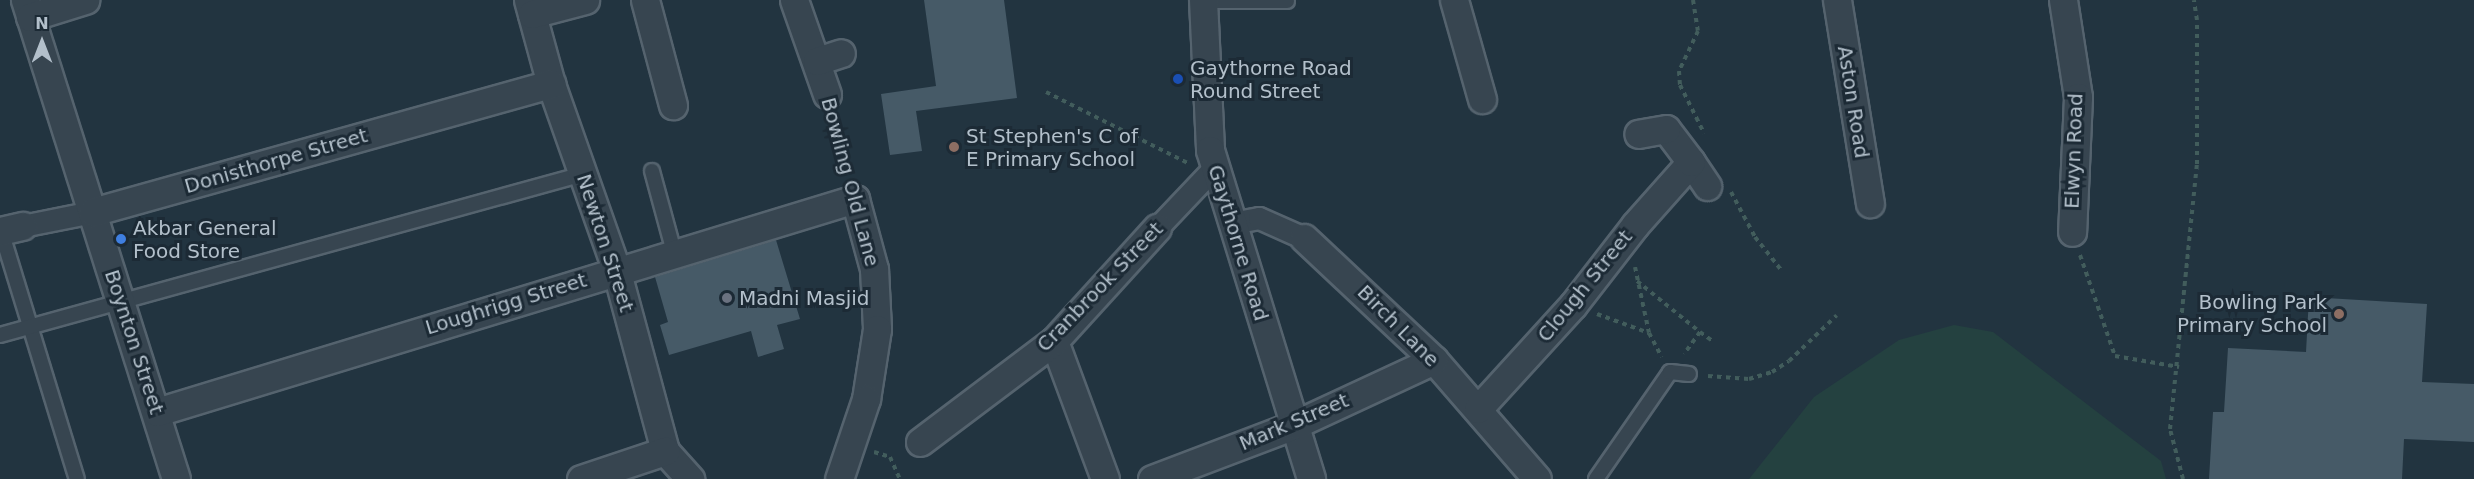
<!DOCTYPE html>
<style>
body{margin:0}
#map{position:relative;width:2474px;height:479px;overflow:hidden;background:#223440;font-family:"DejaVu Sans",sans-serif}
div>[style]{position:absolute}
[style*='--x']{left:calc(var(--x)*1px);top:calc(var(--y)*1px);width:calc(var(--w)*1px);rotate:calc(var(--a)*1deg)}
.green>*{inset:0;background:#244140}
.building>*{inset:0;background:#465a67}
.path>*{height:4px;margin-top:-2px;transform-origin:0;background:repeating-linear-gradient(90deg,#425d5c 0 4.5px,transparent 0 9px)}
.roads{filter:drop-shadow(2px 0 #55636e) drop-shadow(-2px 0 #55636e) drop-shadow(0 2px #55636e) drop-shadow(0 -2px #55636e)}
.service>*{height:14px;margin:-7px;padding:0 7px;transform-origin:7px;border-radius:7px;background:#374550}
.pedestrian>*{height:21px;margin:-10.5px;padding:0 10.5px;transform-origin:10.5px;border-radius:10.5px;background:#374550}
.minor>*{height:27px;margin:-13.5px;padding:0 13.5px;transform-origin:13.5px;border-radius:13.5px;background:#374550}
.dots>*{width:16px;height:16px;translate:-50% -50%;box-sizing:border-box;border:3px solid #1c2a35;border-radius:50%}
span{translate:-50% -50%;white-space:nowrap;text-align:center;line-height:1.15;-webkit-text-stroke:6px #1c2a35;paint-order:stroke}
.poi-label{font-size:20px;color:#b3c0cb}
.left{translate:0 -50%;text-align:left}
.right{translate:-100% -50%;text-align:right}
.street-label{font-size:20px;color:#b3c0cb}
.north{position:absolute;left:12px;top:12px;width:60px;height:60px;-webkit-text-stroke:4px #1c2a35;paint-order:stroke;rotate:0deg;font-size:16px;font-weight:700;line-height:24px;text-align:center;color:#b3c0cb}
.north::after{content:'';display:block;margin:auto;width:21px;height:27px;background:#b3c0cb;clip-path:polygon(50% 0,100% 100%,50% 72%,0 100%)}
</style>
<div id="map">
<div class="green">
<div style="clip-path:polygon(1954px 325px,1993px 332px,2161px 461px,2166px 479px,1749px 479px,1814px 397px,1899px 340px)"></div>
</div>
<div class="building">
<div style="clip-path:polygon(924px 0,1004px 0,1017px 98px,916px 111px,922px 151px,890px 155px,881px 94px,936px 86px)"></div>
<div style="clip-path:polygon(776px 240px,800px 319px,777px 325px,784px 349px,758px 357px,751px 331px,669px 355px,660px 325px,668px 322px,655px 277px)"></div>
<div style="clip-path:polygon(2309px 297px,2427px 304px,2422px 382px,2474px 384px,2474px 442px,2404px 439px,2402px 479px,2209px 479px,2213px 412px,2224px 412px,2228px 348px,2306px 352px)"></div>
</div>
<div class="path">
<div style="--x:1693;--y:0;--w:31;--a:81"></div>
<div style="--x:1698;--y:31;--w:44;--a:115.4"></div>
<div style="--x:1679;--y:71;--w:14;--a:86"></div>
<div style="--x:1680;--y:85;--w:54;--a:63.4"></div>
<div style="--x:1046;--y:92;--w:159;--a:26.6"></div>
<div style="--x:834;--y:118;--w:59;--a:75.3"></div>
<div style="--x:1731;--y:192;--w:51;--a:61.9"></div>
<div style="--x:1755;--y:237;--w:43;--a:51.5"></div>
<div style="--x:2080;--y:255;--w:107;--a:70.9"></div>
<div style="--x:2115;--y:356;--w:65;--a:9.8"></div>
<div style="--x:1635;--y:267;--w:67;--a:78"></div>
<div style="--x:1649;--y:333;--w:27;--a:62"></div>
<div style="--x:1637;--y:281;--w:81;--a:39"></div>
<div style="--x:1700;--y:332;--w:27;--a:126"></div>
<div style="--x:1597;--y:314;--w:55;--a:20.1"></div>
<div style="--x:1700;--y:332;--w:17;--a:36"></div>
<div style="--x:1708;--y:376;--w:41;--a:4.2"></div>
<div style="--x:1749;--y:379;--w:24;--a:-17"></div>
<div style="--x:1772;--y:372;--w:20;--a:-33"></div>
<div style="--x:1789;--y:361;--w:66;--a:-43.8"></div>
<div style="--x:874;--y:452;--w:17;--a:17"></div>
<div style="--x:890;--y:457;--w:24;--a:66"></div>
<div style="--x:2183;--y:479;--w:52;--a:-104.6"></div>
<div style="--x:2170;--y:429;--w:266;--a:-84.2"></div>
<div style="--x:2197;--y:164;--w:144;--a:-90"></div>
<div style="--x:2197;--y:20;--w:20;--a:-99"></div>
</div>
<div class="roads">
<div class="service">
<div style="--x:1203;--y:1;--w:84;--a:0"></div>
<div style="--x:652;--y:171;--w:84;--a:74.8"></div>
<div style="--x:1;--y:231;--w:259;--a:73"></div>
<div style="--x:0;--y:335;--w:605;--a:-15.44"></div>
<div style="--x:1596;--y:479;--w:130;--a:-55.3"></div>
<div style="--x:1670;--y:372;--w:19;--a:6"></div>
</div>
<div class="pedestrian">
<div style="--x:1231;--y:223;--w:28;--a:-10"></div>
<div style="--x:1259;--y:218;--w:49;--a:24"></div>
<div style="--x:22;--y:226;--w:71;--a:-11.3"></div>
<div style="--x:1157;--y:228;--w:83;--a:-46.5"></div>
</div>
<div class="minor">
<div style="--x:25;--y:0;--w:502;--a:72.5"></div>
<div style="--x:528;--y:0;--w:87;--a:74.7"></div>
<div style="--x:551;--y:84;--w:196;--a:70.6"></div>
<div style="--x:616;--y:269;--w:188;--a:74.9"></div>
<div style="--x:665;--y:451;--w:38;--a:48"></div>
<div style="--x:645;--y:0;--w:109;--a:75.1"></div>
<div style="--x:794;--y:0;--w:100;--a:70.7"></div>
<div style="--x:1203;--y:0;--w:150;--a:87.3"></div>
<div style="--x:1210;--y:150;--w:344;--a:72.9"></div>
<div style="--x:1454;--y:0;--w:103;--a:74.2"></div>
<div style="--x:1837;--y:0;--w:206;--a:80.8"></div>
<div style="--x:2063;--y:0;--w:98;--a:81.2"></div>
<div style="--x:2078;--y:97;--w:135;--a:92.5"></div>
<div style="--x:532;--y:14;--w:55;--a:-14.8"></div>
<div style="--x:30;--y:17;--w:58;--a:-17.2"></div>
<div style="--x:817;--y:61;--w:25;--a:-18"></div>
<div style="--x:1691;--y:162;--w:29;--a:56"></div>
<div style="--x:92;--y:212;--w:477;--a:-15.6"></div>
<div style="--x:0;--y:231;--w:23;--a:-13"></div>
<div style="--x:1304;--y:238;--w:178;--a:43.2"></div>
<div style="--x:1434;--y:360;--w:157;--a:49.1"></div>
<div style="--x:1054;--y:341;--w:147;--a:69.7"></div>
<div style="--x:1478;--y:409;--w:141;--a:-47.6"></div>
<div style="--x:1573;--y:305;--w:101;--a:-52.2"></div>
<div style="--x:1635;--y:225;--w:84;--a:-48.4"></div>
<div style="--x:1691;--y:162;--w:41;--a:-127.1"></div>
<div style="--x:1666;--y:129;--w:28;--a:170"></div>
<div style="--x:157;--y:412;--w:730;--a:-16.97"></div>
<div style="--x:855;--y:199;--w:73;--a:74.8"></div>
<div style="--x:874;--y:269;--w:60;--a:87.1"></div>
<div style="--x:877;--y:329;--w:71;--a:98.9"></div>
<div style="--x:866;--y:399;--w:84;--a:108.6"></div>
<div style="--x:920;--y:442;--w:168;--a:-37"></div>
<div style="--x:1054;--y:341;--w:153;--a:-47.7"></div>
<div style="--x:581;--y:479;--w:89;--a:-18.4"></div>
<div style="--x:1152;--y:479;--w:152;--a:-20.8"></div>
<div style="--x:1294;--y:425;--w:154;--a:-24.9"></div>
</div>
</div>
<div class="dots">
<div style="left:1178px;top:79px;background:#1a4fb4"></div>
<div style="left:954px;top:147px;background:#8d6e63"></div>
<div style="left:121px;top:239px;background:#3f7fe0"></div>
<div style="left:727px;top:298px;background:#6b7280"></div>
<div style="left:2339px;top:314px;background:#8d6e63"></div>
</div>
<div class="poi-label">
<span class="left" style="left:1190px;top:80px">Gaythorne Road<br>Round Street</span>
<span class="left" style="left:966px;top:148px">St Stephen's C of<br>E Primary School</span>
<span class="left" style="left:133px;top:240px">Akbar General<br>Food Store</span>
<span class="left" style="left:739px;top:298px">Madni Masjid</span>
<span class="right" style="left:2327px;top:314px">Bowling Park<br>Primary School</span>
</div>
<div class="street-label">
<span style="left:1853px;top:102px;rotate:81deg">Aston Road</span>
<span style="left:2074px;top:151px;rotate:-88deg">Elwyn Road</span>
<span style="left:276px;top:161px;rotate:-16deg">Donisthorpe Street</span>
<span style="left:850px;top:182px;rotate:75deg">Bowling Old Lane</span>
<span style="left:605px;top:243px;rotate:72deg">Newton Street</span>
<span style="left:1238px;top:243px;rotate:73deg">Gaythorne Road</span>
<span style="left:1585px;top:286px;rotate:-51deg">Clough Street</span>
<span style="left:1100px;top:287px;rotate:-46deg">Cranbrook Street</span>
<span style="left:506px;top:304px;rotate:-17deg">Loughrigg Street</span>
<span style="left:1398px;top:326px;rotate:45deg">Birch Lane</span>
<span style="left:134px;top:342px;rotate:72deg">Boynton Street</span>
<span style="left:1294px;top:422px;rotate:-23deg">Mark Street</span>
</div>
<div class="north">N</div>
</div>
